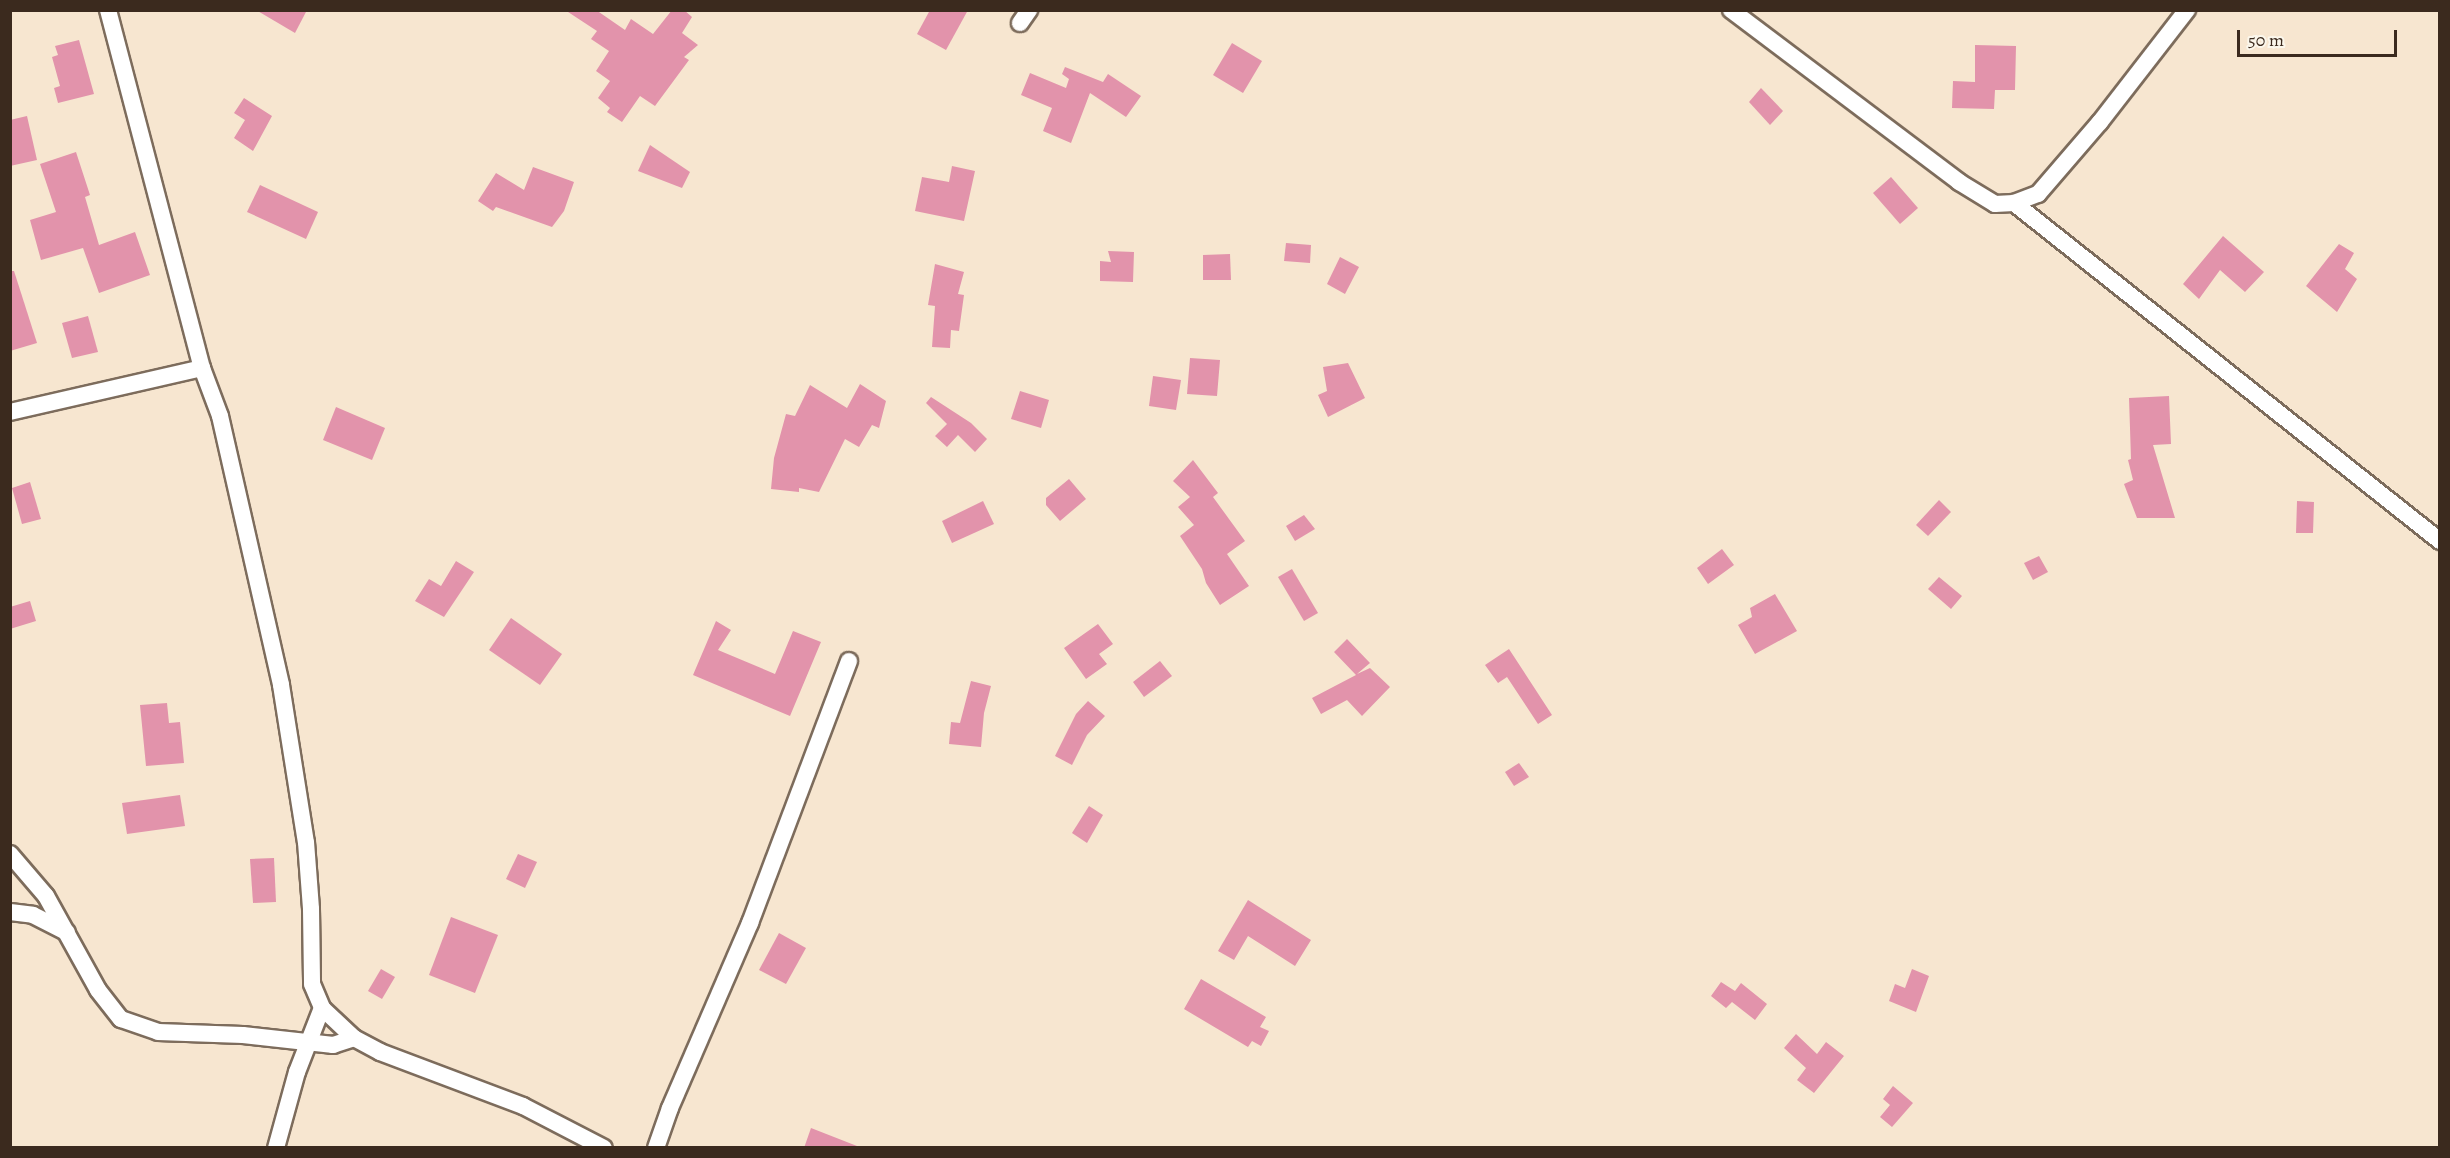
<!DOCTYPE html>
<style>
body{margin:0}
#map{position:relative;width:2450px;height:1158px;overflow:hidden;background:#f7e6d0;font-family:Alegreya,serif}
div>[style]{position:absolute}
[style*='--x']{left:calc(var(--x)*1px);top:calc(var(--y)*1px);width:calc(var(--w)*1px);rotate:calc(var(--a)*1deg)}
.building>*{inset:0;background:#e293ab}
.roads{filter:drop-shadow(2px 0 #7d6c5c) drop-shadow(-2px 0 #7d6c5c) drop-shadow(0 2px #7d6c5c) drop-shadow(0 -2px #7d6c5c)}
.minor>*{height:16px;margin:-8px;padding:0 8px;transform-origin:8px;border-radius:8px;background:#fff}
span{translate:-50% -50%;white-space:nowrap;text-align:center;line-height:1.15;-webkit-text-stroke:4.5px #fbf7ec;paint-order:stroke}
.frame{position:absolute;inset:0;border:12px solid #3b2a1e;pointer-events:none}
.scale{position:absolute;left:2237px;top:30px;width:160px;height:27px;box-sizing:border-box;border:3px solid #3b2a1e;border-top:0;padding-left:8px;font-size:18px;line-height:21px;white-space:nowrap;color:#3b2a1e;-webkit-text-stroke:4px #fbf7ec;paint-order:stroke}
</style>
<div id="map">
<div class="building">
<div style="clip-path:polygon(256px 10px,307px 10px,295px 33px)"></div>
<div style="clip-path:polygon(565px 10px,596px 10px,625px 30px,631px 19px,653px 34px,672px 10px,684px 10px,692px 17px,682px 33px,698px 45px,684px 57px,689px 60px,655px 106px,640px 96px,622px 122px,607px 112px,610px 108px,598px 98px,610px 81px,596px 71px,609px 51px,591px 39px,597px 31px)"></div>
<div style="clip-path:polygon(930px 10px,968px 10px,946px 50px,917px 34px)"></div>
<div style="clip-path:polygon(79px 40px,94px 94px,58px 103px,54px 88px,60px 86px,52px 57px,58px 55px,55px 46px)"></div>
<div style="clip-path:polygon(1232px 43px,1262px 61px,1243px 93px,1213px 75px)"></div>
<div style="clip-path:polygon(1975px 45px,2016px 46px,2015px 90px,1995px 90px,1994px 109px,1952px 108px,1953px 81px,1975px 82px)"></div>
<div style="clip-path:polygon(1065px 67px,1103px 82px,1108px 74px,1141px 96px,1126px 117px,1090px 93px,1071px 143px,1043px 131px,1052px 108px,1021px 95px,1030px 73px,1066px 88px,1069px 79px,1062px 74px)"></div>
<div style="clip-path:polygon(1761px 88px,1783px 111px,1770px 125px,1749px 102px)"></div>
<div style="clip-path:polygon(244px 98px,272px 116px,253px 151px,234px 138px,245px 120px,234px 113px)"></div>
<div style="clip-path:polygon(27px 116px,37px 160px,10px 166px,10px 120px)"></div>
<div style="clip-path:polygon(650px 145px,690px 172px,682px 188px,638px 171px)"></div>
<div style="clip-path:polygon(76px 152px,90px 195px,85px 197px,99px 245px,135px 232px,150px 275px,99px 293px,83px 248px,41px 260px,30px 220px,56px 212px,40px 164px)"></div>
<div style="clip-path:polygon(952px 166px,975px 171px,964px 221px,915px 211px,922px 177px,949px 182px)"></div>
<div style="clip-path:polygon(533px 167px,574px 182px,564px 211px,552px 227px,496px 207px,493px 211px,478px 201px,496px 173px,524px 190px)"></div>
<div style="clip-path:polygon(1891px 177px,1918px 208px,1900px 224px,1873px 193px)"></div>
<div style="clip-path:polygon(260px 185px,318px 212px,306px 239px,247px 212px)"></div>
<div style="clip-path:polygon(2223px 236px,2264px 272px,2245px 292px,2220px 270px,2199px 299px,2183px 284px)"></div>
<div style="clip-path:polygon(1286px 243px,1311px 245px,1310px 263px,1284px 261px)"></div>
<div style="clip-path:polygon(2339px 244px,2354px 253px,2345px 269px,2357px 279px,2337px 312px,2306px 286px)"></div>
<div style="clip-path:polygon(1108px 251px,1134px 252px,1133px 282px,1100px 281px,1100px 261px,1111px 262px)"></div>
<div style="clip-path:polygon(1230px 254px,1231px 280px,1203px 280px,1203px 255px)"></div>
<div style="clip-path:polygon(1340px 257px,1359px 267px,1345px 294px,1327px 284px)"></div>
<div style="clip-path:polygon(935px 264px,964px 272px,958px 294px,964px 295px,959px 331px,951px 330px,950px 348px,932px 347px,935px 306px,928px 305px)"></div>
<div style="clip-path:polygon(10px 271px,14px 271px,37px 343px,10px 351px)"></div>
<div style="clip-path:polygon(88px 316px,98px 352px,72px 358px,62px 323px)"></div>
<div style="clip-path:polygon(1190px 358px,1220px 360px,1217px 396px,1187px 394px)"></div>
<div style="clip-path:polygon(1348px 363px,1365px 398px,1328px 417px,1318px 395px,1327px 391px,1323px 367px)"></div>
<div style="clip-path:polygon(1153px 376px,1181px 380px,1176px 410px,1149px 406px)"></div>
<div style="clip-path:polygon(860px 384px,886px 401px,879px 428px,872px 425px,859px 447px,845px 439px,819px 492px,799px 488px,799px 492px,771px 489px,774px 458px,786px 414px,795px 416px,810px 385px,847px 408px)"></div>
<div style="clip-path:polygon(1020px 391px,1049px 400px,1041px 428px,1011px 419px)"></div>
<div style="clip-path:polygon(2169px 396px,2171px 444px,2153px 445px,2175px 518px,2137px 518px,2124px 484px,2133px 480px,2128px 460px,2131px 459px,2129px 398px)"></div>
<div style="clip-path:polygon(931px 397px,971px 423px,987px 439px,975px 452px,958px 435px,947px 447px,935px 436px,947px 424px,926px 403px)"></div>
<div style="clip-path:polygon(336px 407px,385px 428px,372px 460px,323px 440px)"></div>
<div style="clip-path:polygon(1193px 460px,1218px 493px,1213px 497px,1245px 541px,1227px 554px,1249px 586px,1220px 605px,1206px 583px,1202px 569px,1180px 536px,1194px 525px,1178px 507px,1190px 497px,1173px 481px)"></div>
<div style="clip-path:polygon(1069px 479px,1086px 499px,1060px 521px,1046px 505px,1046px 498px)"></div>
<div style="clip-path:polygon(30px 482px,41px 519px,22px 524px,12px 488px)"></div>
<div style="clip-path:polygon(1939px 500px,1951px 512px,1928px 536px,1916px 525px)"></div>
<div style="clip-path:polygon(983px 501px,994px 524px,952px 543px,942px 521px)"></div>
<div style="clip-path:polygon(2297px 501px,2314px 502px,2313px 533px,2296px 533px)"></div>
<div style="clip-path:polygon(1304px 515px,1315px 529px,1295px 541px,1286px 526px)"></div>
<div style="clip-path:polygon(1722px 549px,1734px 565px,1708px 584px,1697px 568px)"></div>
<div style="clip-path:polygon(2039px 556px,2048px 572px,2033px 580px,2024px 563px)"></div>
<div style="clip-path:polygon(456px 561px,474px 572px,444px 617px,415px 601px,429px 579px,441px 586px)"></div>
<div style="clip-path:polygon(1292px 569px,1318px 613px,1304px 621px,1278px 577px)"></div>
<div style="clip-path:polygon(1939px 577px,1962px 596px,1951px 609px,1928px 589px)"></div>
<div style="clip-path:polygon(1775px 594px,1797px 631px,1755px 654px,1738px 625px,1752px 617px,1750px 608px)"></div>
<div style="clip-path:polygon(30px 601px,36px 621px,10px 629px,10px 607px)"></div>
<div style="clip-path:polygon(511px 618px,562px 654px,540px 685px,489px 650px)"></div>
<div style="clip-path:polygon(716px 621px,731px 630px,718px 650px,775px 674px,793px 631px,821px 642px,790px 716px,693px 675px)"></div>
<div style="clip-path:polygon(1098px 624px,1113px 644px,1099px 654px,1107px 664px,1086px 679px,1064px 648px)"></div>
<div style="clip-path:polygon(1347px 639px,1370px 663px,1357px 674px,1370px 668px,1390px 687px,1362px 716px,1347px 700px,1321px 714px,1312px 698px,1356px 675px,1334px 652px)"></div>
<div style="clip-path:polygon(1509px 649px,1552px 715px,1538px 724px,1507px 677px,1498px 683px,1485px 665px)"></div>
<div style="clip-path:polygon(1160px 661px,1172px 676px,1144px 697px,1133px 682px)"></div>
<div style="clip-path:polygon(971px 681px,991px 686px,984px 713px,981px 747px,949px 744px,951px 722px,960px 723px)"></div>
<div style="clip-path:polygon(1088px 701px,1105px 716px,1087px 735px,1072px 765px,1055px 756px,1076px 714px)"></div>
<div style="clip-path:polygon(167px 703px,169px 723px,180px 722px,184px 763px,146px 766px,140px 705px)"></div>
<div style="clip-path:polygon(1519px 763px,1529px 777px,1514px 786px,1505px 772px)"></div>
<div style="clip-path:polygon(180px 795px,185px 826px,127px 834px,122px 803px)"></div>
<div style="clip-path:polygon(1089px 806px,1103px 815px,1087px 843px,1072px 833px)"></div>
<div style="clip-path:polygon(518px 854px,537px 862px,525px 888px,506px 879px)"></div>
<div style="clip-path:polygon(274px 858px,276px 902px,253px 903px,250px 859px)"></div>
<div style="clip-path:polygon(1248px 900px,1311px 940px,1295px 966px,1248px 936px,1234px 960px,1218px 951px)"></div>
<div style="clip-path:polygon(451px 917px,498px 935px,475px 993px,429px 975px)"></div>
<div style="clip-path:polygon(779px 933px,806px 948px,786px 984px,759px 970px)"></div>
<div style="clip-path:polygon(381px 969px,395px 977px,382px 999px,368px 991px)"></div>
<div style="clip-path:polygon(1912px 969px,1929px 976px,1916px 1012px,1889px 1001px,1895px 984px,1905px 988px)"></div>
<div style="clip-path:polygon(1201px 979px,1266px 1017px,1260px 1027px,1269px 1031px,1261px 1046px,1252px 1041px,1248px 1047px,1184px 1009px)"></div>
<div style="clip-path:polygon(1721px 982px,1735px 991px,1741px 983px,1767px 1004px,1755px 1020px,1732px 1002px,1726px 1008px,1711px 996px)"></div>
<div style="clip-path:polygon(1796px 1034px,1817px 1054px,1826px 1042px,1844px 1056px,1814px 1093px,1797px 1080px,1806px 1068px,1784px 1048px)"></div>
<div style="clip-path:polygon(1893px 1086px,1913px 1103px,1892px 1127px,1880px 1117px,1890px 1105px,1883px 1099px)"></div>
<div style="clip-path:polygon(811px 1128px,857px 1146px,857px 1148px,804px 1148px)"></div>
</div>
<div class="roads">
<div class="minor">
<div style="--x:108;--y:10;--w:370;--a:75.3"></div>
<div style="--x:202;--y:368;--w:51;--a:69.4"></div>
<div style="--x:220;--y:416;--w:276;--a:77.2"></div>
<div style="--x:281;--y:685;--w:159;--a:81"></div>
<div style="--x:306;--y:842;--w:67;--a:85.7"></div>
<div style="--x:311;--y:909;--w:75;--a:89.2"></div>
<div style="--x:312;--y:984;--w:26;--a:67"></div>
<div style="--x:322;--y:1008;--w:44;--a:43.2"></div>
<div style="--x:354;--y:1038;--w:30;--a:28"></div>
<div style="--x:380;--y:1052;--w:153;--a:20.7"></div>
<div style="--x:523;--y:1106;--w:91;--a:27.4"></div>
<div style="--x:1731;--y:10;--w:286;--a:37"></div>
<div style="--x:1959;--y:182;--w:42;--a:31.4"></div>
<div style="--x:1995;--y:204;--w:19;--a:-3"></div>
<div style="--x:2014;--y:203;--w:26;--a:-21"></div>
<div style="--x:2038;--y:194;--w:95;--a:-49.3"></div>
<div style="--x:2100;--y:122;--w:142;--a:-52.2"></div>
<div style="--x:1020;--y:23;--w:16;--a:-55"></div>
<div style="--x:2014;--y:203;--w:544;--a:38.43"></div>
<div style="--x:10;--y:412;--w:197;--a:-12.9"></div>
<div style="--x:10;--y:854;--w:55;--a:49.4"></div>
<div style="--x:46;--y:896;--w:107;--a:61"></div>
<div style="--x:98;--y:990;--w:37;--a:52"></div>
<div style="--x:121;--y:1019;--w:39;--a:19"></div>
<div style="--x:158;--y:1032;--w:85;--a:2"></div>
<div style="--x:243;--y:1035;--w:91;--a:6.3"></div>
<div style="--x:333;--y:1045;--w:22;--a:-18"></div>
<div style="--x:10;--y:912;--w:23;--a:7"></div>
<div style="--x:33;--y:915;--w:38;--a:27"></div>
<div style="--x:276;--y:1148;--w:79;--a:-74.6"></div>
<div style="--x:297;--y:1072;--w:69;--a:-68.7"></div>
<div style="--x:656;--y:1148;--w:42;--a:-70.7"></div>
<div style="--x:670;--y:1108;--w:202;--a:-66.6"></div>
<div style="--x:750;--y:923;--w:280;--a:-69.3"></div>
</div>
</div>
<div class="frame"></div>
<div class="scale">50 m</div>
</div>
